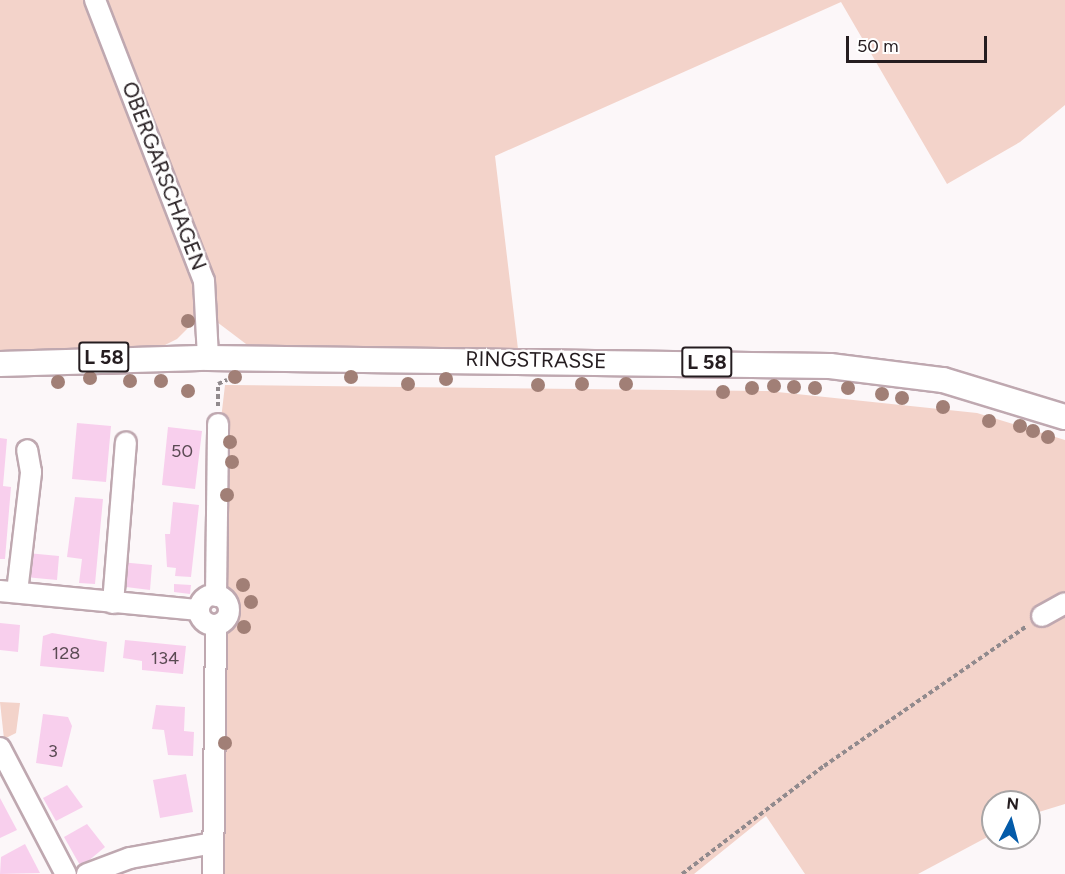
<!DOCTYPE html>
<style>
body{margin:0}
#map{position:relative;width:1065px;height:874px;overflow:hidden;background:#fcf7f9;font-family:Figtree,sans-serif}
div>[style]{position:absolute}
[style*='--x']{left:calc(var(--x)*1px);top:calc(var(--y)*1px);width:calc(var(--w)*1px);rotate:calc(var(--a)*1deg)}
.green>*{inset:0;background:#f3d3ca}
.building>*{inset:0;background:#f8cfed}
.path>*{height:4px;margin-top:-2px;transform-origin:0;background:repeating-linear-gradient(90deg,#918a8d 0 4.5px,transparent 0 7.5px)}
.roads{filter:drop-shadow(2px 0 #bfa8b0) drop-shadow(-2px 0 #bfa8b0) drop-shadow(0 2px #bfa8b0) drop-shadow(0 -2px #bfa8b0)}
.minor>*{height:20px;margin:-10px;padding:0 10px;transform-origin:10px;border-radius:10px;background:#fff}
.minor>.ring{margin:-10px;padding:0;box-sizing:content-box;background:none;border:20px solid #fff;border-radius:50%}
.major>*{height:24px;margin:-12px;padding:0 12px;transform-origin:12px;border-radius:12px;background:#fff}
.trees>*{width:14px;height:14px;margin:-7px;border-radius:50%;background:#a17f76}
span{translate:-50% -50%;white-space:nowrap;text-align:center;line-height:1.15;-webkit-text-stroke:4.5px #fff;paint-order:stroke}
.number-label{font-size:18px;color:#5a4a53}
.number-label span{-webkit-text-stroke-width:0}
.shield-label span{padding:2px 4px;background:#fff;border:2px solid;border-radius:4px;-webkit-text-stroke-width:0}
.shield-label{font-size:20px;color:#251d20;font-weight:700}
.street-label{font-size:21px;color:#251d20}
.north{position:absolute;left:981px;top:790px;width:60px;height:60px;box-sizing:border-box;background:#fff;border:2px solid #a8a5a6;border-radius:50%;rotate:6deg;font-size:16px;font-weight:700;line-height:24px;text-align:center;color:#251d20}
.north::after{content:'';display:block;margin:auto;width:21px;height:27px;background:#045ba9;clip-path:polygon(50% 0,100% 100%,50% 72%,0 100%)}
.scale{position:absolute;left:846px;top:36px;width:141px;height:27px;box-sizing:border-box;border:3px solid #251d20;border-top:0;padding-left:8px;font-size:18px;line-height:21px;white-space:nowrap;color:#251d20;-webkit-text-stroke:4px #fff;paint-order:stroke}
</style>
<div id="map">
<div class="green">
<div style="clip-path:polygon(0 0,92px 0,198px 281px,198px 318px,177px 339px,161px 347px,0 353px)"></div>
<div style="clip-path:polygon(102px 0,1065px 0,1065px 105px,1020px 142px,947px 184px,841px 2px,495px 156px,518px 349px,250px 347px,217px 322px,209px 281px)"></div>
<div style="clip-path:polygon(225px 385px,768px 391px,977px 413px,1065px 440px,1065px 804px,1029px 815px,1029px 802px,993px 802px,993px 834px,918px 874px,805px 874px,766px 816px,694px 874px,217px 874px,224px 636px,240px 608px,225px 584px,218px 445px)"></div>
<div style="clip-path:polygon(0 702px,20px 703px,16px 733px,4px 739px)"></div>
</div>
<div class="building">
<div style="clip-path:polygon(77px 423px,111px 426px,106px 482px,72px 479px)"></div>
<div style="clip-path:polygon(168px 427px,202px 431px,195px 489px,162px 485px)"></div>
<div style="clip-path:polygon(0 438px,7px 439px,3px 486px,11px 487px,5px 559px,0 559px)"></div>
<div style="clip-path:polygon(75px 497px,103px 499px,95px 584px,79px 583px,82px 559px,67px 557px)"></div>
<div style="clip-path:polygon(173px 502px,199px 505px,191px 577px,175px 576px,176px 568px,167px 567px,165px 534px,170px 534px)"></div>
<div style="clip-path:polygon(27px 553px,59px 556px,57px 580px,25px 577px)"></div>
<div style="clip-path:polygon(120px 562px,152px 565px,150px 590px,118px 586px)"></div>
<div style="clip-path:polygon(174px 584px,191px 585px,190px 594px,174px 592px)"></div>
<div style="clip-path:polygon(0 623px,20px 625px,18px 652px,0 650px)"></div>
<div style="clip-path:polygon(52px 633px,107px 642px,104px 672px,40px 666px,43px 636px)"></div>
<div style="clip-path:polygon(125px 640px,186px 646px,183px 674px,142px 670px,142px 661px,123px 658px)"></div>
<div style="clip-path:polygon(156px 705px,185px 707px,184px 731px,194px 732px,193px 756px,168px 755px,164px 730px,152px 729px)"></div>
<div style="clip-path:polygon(43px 714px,68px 717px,72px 726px,62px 767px,36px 763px)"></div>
<div style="clip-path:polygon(186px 774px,193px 812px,160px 818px,153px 780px)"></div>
<div style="clip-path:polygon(67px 785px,83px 807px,56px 821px,43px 798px)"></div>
<div style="clip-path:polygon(0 798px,17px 830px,0 838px)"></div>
<div style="clip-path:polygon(87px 824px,105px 847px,81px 867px,64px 837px)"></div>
<div style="clip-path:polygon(25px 844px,40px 873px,0 874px,1px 857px)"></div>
</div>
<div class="path">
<div style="--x:218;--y:406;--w:22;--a:-90"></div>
<div style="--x:218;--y:384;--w:10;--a:-24"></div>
<div style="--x:682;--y:874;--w:178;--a:-37.3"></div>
<div style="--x:824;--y:766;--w:247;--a:-34.6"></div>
</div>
<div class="roads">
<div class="minor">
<div style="--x:95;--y:0;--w:301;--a:68.8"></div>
<div style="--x:204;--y:281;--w:77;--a:87"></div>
<div style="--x:0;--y:591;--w:200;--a:5.5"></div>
<div style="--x:17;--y:592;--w:121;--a:-83.3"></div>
<div style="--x:31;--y:472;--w:22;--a:-100"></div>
<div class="ring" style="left:199px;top:595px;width:10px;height:10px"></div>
<div style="--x:216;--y:596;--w:172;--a:-89.3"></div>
<div style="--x:113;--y:603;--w:161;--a:-85.4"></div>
<div style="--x:1042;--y:616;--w:26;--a:-29"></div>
<div style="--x:0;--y:748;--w:142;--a:62.4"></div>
<div style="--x:87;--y:874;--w:46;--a:-20.4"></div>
<div style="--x:130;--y:858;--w:84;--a:-10.2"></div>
<div style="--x:213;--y:874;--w:249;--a:-89.3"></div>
</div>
<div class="major">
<div style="--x:0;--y:364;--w:208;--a:-1.7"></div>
<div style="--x:208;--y:358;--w:622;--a:0.74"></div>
<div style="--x:830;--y:366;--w:114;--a:7.1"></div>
<div style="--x:943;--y:380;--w:127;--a:16.9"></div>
</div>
</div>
<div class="trees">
<div style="left:188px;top:321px"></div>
<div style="left:235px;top:377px"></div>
<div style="left:351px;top:377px"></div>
<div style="left:90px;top:378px"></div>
<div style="left:446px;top:379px"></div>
<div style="left:130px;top:381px"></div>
<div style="left:161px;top:381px"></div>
<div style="left:58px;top:382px"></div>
<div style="left:408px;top:384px"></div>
<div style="left:582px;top:384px"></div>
<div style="left:626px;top:384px"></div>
<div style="left:538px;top:385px"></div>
<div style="left:774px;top:386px"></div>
<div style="left:794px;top:387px"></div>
<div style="left:752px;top:388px"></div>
<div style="left:815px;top:388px"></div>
<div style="left:848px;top:388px"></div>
<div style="left:188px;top:391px"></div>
<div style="left:723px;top:392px"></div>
<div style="left:882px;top:394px"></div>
<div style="left:902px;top:398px"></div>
<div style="left:943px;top:407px"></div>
<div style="left:989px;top:421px"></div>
<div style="left:1020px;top:426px"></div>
<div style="left:1033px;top:431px"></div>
<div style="left:1048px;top:437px"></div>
<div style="left:230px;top:442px"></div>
<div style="left:232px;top:462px"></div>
<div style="left:227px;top:495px"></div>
<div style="left:243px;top:585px"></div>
<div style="left:251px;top:602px"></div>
<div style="left:244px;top:627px"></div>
<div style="left:225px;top:743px"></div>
</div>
<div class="number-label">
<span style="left:182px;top:451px">50</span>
<span style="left:66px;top:653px">128</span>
<span style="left:165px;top:658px">134</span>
<span style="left:53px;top:751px">3</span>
</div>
<div class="shield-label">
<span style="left:104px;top:357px">L 58</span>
<span style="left:707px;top:362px">L 58</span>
</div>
<div class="street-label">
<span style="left:164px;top:176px;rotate:69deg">OBERGARSCHAGEN</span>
<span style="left:536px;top:360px;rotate:1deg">RINGSTRASSE</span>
</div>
<div class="north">N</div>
<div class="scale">50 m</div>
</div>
